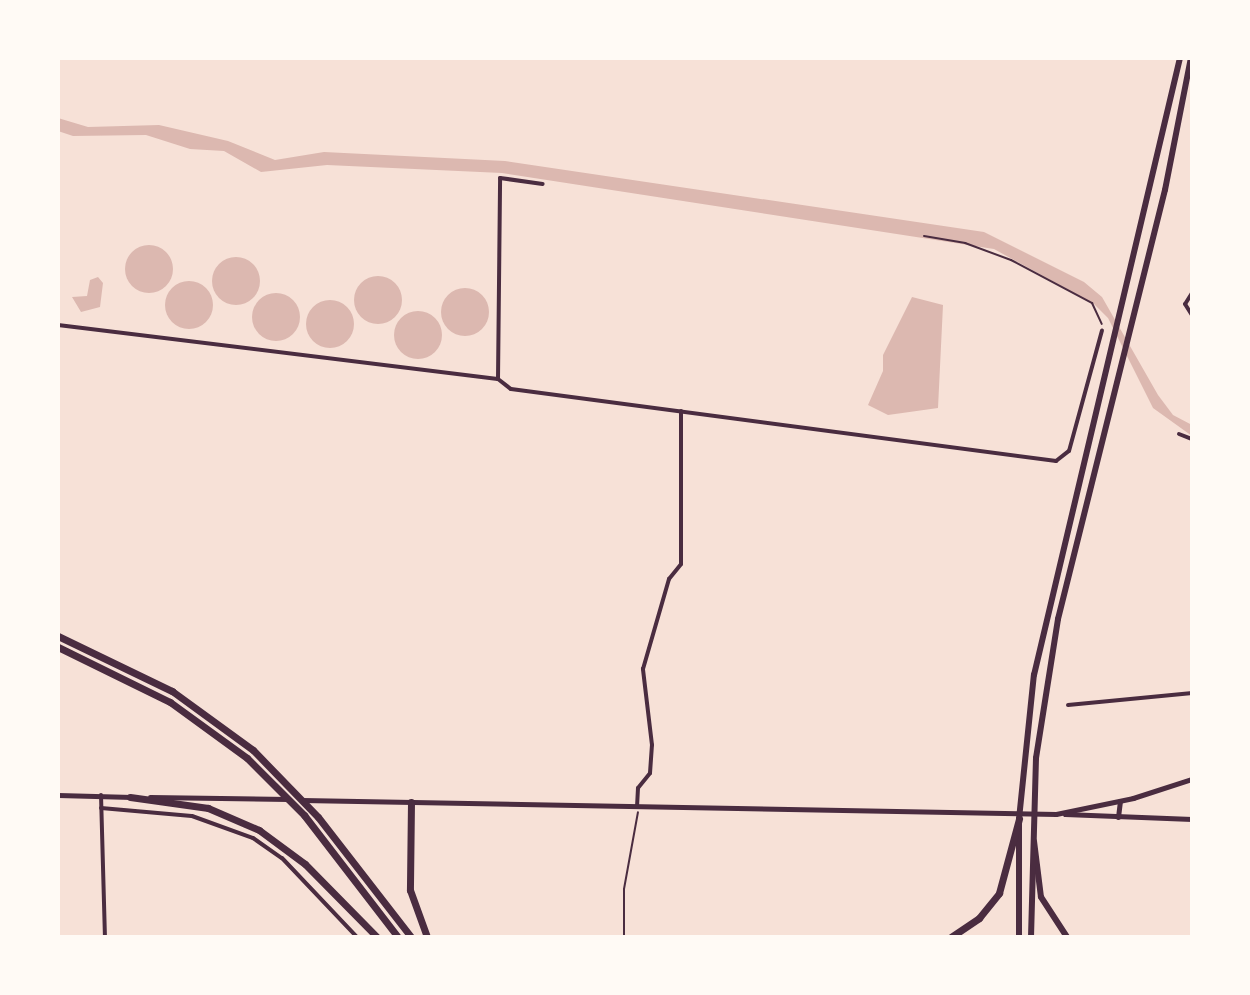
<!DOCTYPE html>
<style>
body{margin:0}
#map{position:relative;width:1250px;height:995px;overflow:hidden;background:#f7e1d7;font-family:Overpass,sans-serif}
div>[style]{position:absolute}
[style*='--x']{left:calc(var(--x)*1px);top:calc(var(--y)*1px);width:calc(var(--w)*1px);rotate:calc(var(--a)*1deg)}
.water>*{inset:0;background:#dcb8b0}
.round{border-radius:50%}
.path>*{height:2px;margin:-1px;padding:0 1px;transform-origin:1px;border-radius:1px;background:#4a2c40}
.minor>*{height:4px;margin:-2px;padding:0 2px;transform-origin:2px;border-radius:2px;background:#4a2c40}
.secondary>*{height:5px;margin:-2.5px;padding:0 2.5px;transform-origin:2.5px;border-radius:2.5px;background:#4a2c40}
.trunk>*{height:6px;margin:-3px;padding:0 3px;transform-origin:3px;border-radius:3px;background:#4a2c40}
.motorway>*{height:7px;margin:-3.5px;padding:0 3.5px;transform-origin:3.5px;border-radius:3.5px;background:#4a2c40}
span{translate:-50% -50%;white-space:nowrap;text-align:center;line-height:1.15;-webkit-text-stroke:6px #fffaf5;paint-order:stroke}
.frame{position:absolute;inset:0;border:60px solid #fffaf5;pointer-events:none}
</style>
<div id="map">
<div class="water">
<div style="clip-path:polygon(58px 118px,88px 127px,159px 125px,228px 141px,275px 160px,324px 152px,505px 161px,984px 232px,1084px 282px,1102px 297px,1158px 395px,1173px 415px,1192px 425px,1192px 436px,1153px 408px,1108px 318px,1094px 304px,994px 249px,502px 173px,327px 165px,261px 172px,224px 151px,190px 149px,146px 135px,73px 136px,58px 131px)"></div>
<div class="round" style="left:125px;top:245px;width:48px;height:48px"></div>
<div class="round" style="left:212px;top:257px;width:48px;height:48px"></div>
<div class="round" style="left:354px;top:276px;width:48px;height:48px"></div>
<div style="clip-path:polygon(98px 277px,103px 283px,100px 307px,81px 312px,72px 297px,87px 296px,90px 280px)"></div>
<div class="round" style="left:165px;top:281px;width:48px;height:48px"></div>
<div class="round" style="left:441px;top:288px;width:48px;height:48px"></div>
<div class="round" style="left:252px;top:293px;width:48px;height:48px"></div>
<div style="clip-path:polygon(912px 297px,943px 305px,938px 408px,888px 415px,868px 405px,883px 371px,883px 355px)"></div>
<div class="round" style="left:306px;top:300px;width:48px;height:48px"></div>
<div class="round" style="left:394px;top:311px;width:48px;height:48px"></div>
</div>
<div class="path">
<div style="--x:924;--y:236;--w:42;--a:9.7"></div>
<div style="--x:965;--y:243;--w:49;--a:20.3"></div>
<div style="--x:1011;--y:260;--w:92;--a:28"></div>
<div style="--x:1092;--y:303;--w:23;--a:65"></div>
<div style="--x:624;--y:937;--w:48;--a:-90"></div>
<div style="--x:624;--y:889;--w:78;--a:-79.7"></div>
</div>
<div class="minor">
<div style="--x:1192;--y:293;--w:13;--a:122"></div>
<div style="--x:1185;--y:304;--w:13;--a:58"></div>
<div style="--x:58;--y:325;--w:443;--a:7"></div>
<div style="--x:498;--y:379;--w:16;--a:38"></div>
<div style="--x:511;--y:389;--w:550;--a:7.53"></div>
<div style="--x:1056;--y:461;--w:16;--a:-38"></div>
<div style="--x:1069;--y:451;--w:125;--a:-74.7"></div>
<div style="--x:498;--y:379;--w:201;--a:-89.4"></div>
<div style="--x:500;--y:178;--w:43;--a:7.9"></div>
<div style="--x:1179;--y:434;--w:14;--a:21"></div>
<div style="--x:1068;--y:705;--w:125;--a:-5.5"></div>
<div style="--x:101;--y:795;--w:142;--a:88.4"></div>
<div style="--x:637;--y:807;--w:19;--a:-87"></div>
<div style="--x:638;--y:788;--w:19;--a:-51"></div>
<div style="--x:650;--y:773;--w:28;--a:-86"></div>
<div style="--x:652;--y:745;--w:77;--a:-96.8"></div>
<div style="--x:643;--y:669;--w:94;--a:-73.9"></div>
<div style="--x:669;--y:579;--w:19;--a:-51"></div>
<div style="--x:681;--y:564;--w:153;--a:-90"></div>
<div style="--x:101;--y:808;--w:91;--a:5"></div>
<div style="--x:192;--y:816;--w:65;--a:19.8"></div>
<div style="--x:253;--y:838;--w:35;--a:35"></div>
<div style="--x:282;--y:858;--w:109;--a:46.5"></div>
</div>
<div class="secondary">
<div style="--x:58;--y:795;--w:74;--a:1.5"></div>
<div style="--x:150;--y:797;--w:138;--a:0.8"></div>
<div style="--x:302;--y:800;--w:754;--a:1.06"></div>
<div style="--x:1056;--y:814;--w:79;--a:-11.7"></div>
<div style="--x:1133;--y:798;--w:62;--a:-17.9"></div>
<div style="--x:1065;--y:814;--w:127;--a:2.3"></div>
<div style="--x:1118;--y:817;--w:16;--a:-83"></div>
</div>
<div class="trunk">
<div style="--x:1034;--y:841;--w:56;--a:82.9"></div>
<div style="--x:1041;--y:897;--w:48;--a:57"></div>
<div style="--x:1019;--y:937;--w:118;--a:-90"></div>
<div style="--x:1019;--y:819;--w:145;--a:-84.1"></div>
<div style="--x:1034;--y:675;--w:634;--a:-76.69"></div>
<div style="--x:1031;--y:937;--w:179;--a:-88.4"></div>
<div style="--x:1036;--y:758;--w:141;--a:-81"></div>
<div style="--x:1058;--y:619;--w:442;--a:-76"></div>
<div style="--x:1165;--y:190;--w:135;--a:-78.9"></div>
</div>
<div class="motorway">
<div style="--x:58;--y:636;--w:127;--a:25.8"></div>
<div style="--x:172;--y:691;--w:100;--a:36.1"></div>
<div style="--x:253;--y:750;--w:93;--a:45.9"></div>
<div style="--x:318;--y:817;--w:152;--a:52.2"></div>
<div style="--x:58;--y:647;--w:125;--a:26.2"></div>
<div style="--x:170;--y:702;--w:95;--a:36"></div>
<div style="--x:247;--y:758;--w:81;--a:45"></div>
<div style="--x:304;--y:815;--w:154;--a:52.4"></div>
<div style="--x:130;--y:797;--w:79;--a:8"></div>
<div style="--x:208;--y:808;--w:56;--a:23.3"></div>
<div style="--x:259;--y:830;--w:57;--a:36.5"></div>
<div style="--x:305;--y:864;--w:103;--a:45.4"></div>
<div style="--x:411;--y:802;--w:88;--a:90.7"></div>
<div style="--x:410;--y:890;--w:50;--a:70.1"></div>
<div style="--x:951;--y:937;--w:34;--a:-34"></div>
<div style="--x:979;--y:918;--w:32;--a:-51"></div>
<div style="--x:999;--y:893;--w:77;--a:-74.9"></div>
</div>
<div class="frame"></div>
</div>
